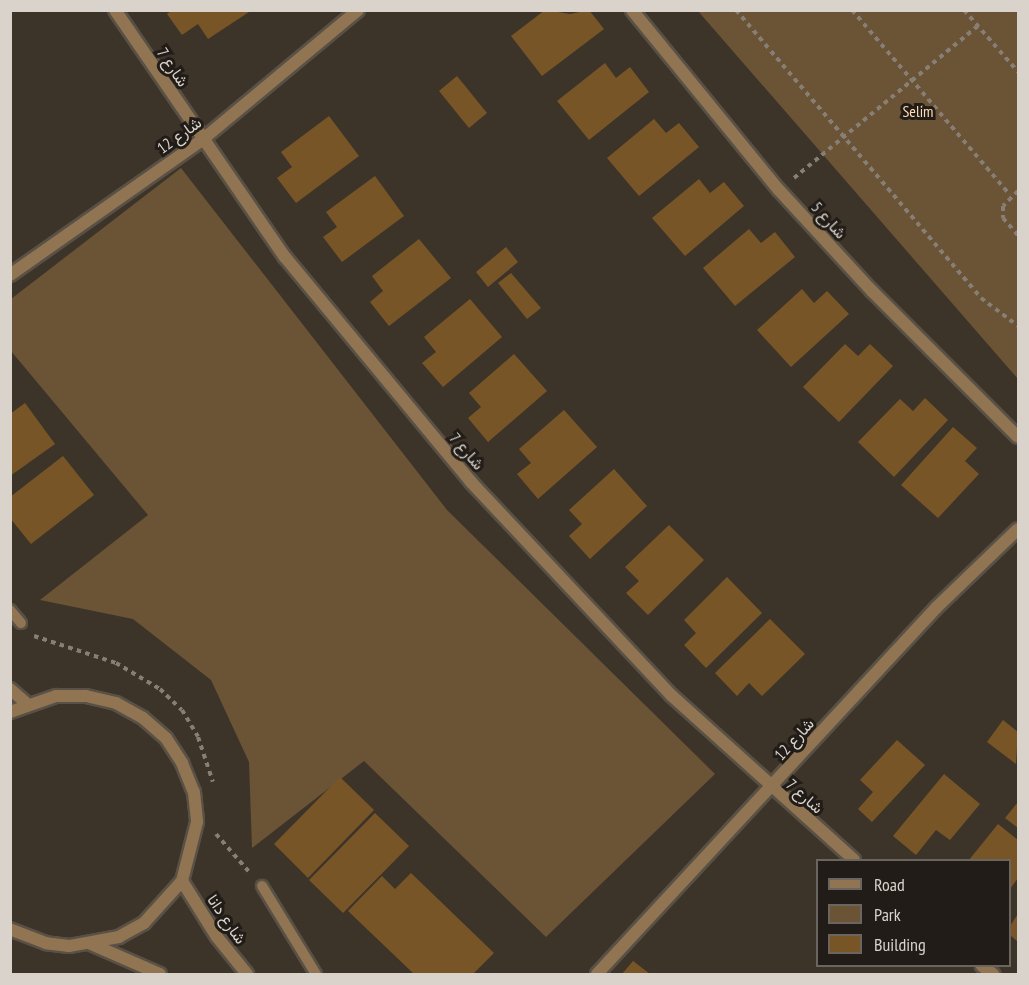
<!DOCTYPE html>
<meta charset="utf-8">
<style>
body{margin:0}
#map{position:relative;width:1029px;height:985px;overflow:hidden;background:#3d3429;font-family:"PT Sans Narrow",Vazirmatn,sans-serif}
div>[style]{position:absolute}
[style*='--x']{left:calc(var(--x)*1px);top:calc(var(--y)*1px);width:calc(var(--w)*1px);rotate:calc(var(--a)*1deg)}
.green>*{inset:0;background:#6b5336}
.building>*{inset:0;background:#785527}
.path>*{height:4px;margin-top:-2px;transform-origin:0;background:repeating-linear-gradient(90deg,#877f76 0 4.5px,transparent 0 9px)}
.roads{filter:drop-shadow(2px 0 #595146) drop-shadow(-2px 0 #595146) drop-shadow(0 2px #595146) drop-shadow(0 -2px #595146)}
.service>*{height:10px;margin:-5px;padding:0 5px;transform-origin:5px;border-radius:5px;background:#917451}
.minor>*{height:12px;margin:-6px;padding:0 6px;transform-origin:6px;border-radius:6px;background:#917451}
.tertiary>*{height:12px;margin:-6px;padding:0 6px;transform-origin:6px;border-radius:6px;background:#917451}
span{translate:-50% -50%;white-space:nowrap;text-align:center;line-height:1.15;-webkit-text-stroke:6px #211c17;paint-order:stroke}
.street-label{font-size:16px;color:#d9d3cc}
.park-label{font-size:16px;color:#fedcb4}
.frame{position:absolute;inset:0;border:12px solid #d9d3cc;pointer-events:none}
.legend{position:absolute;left:816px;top:859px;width:195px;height:108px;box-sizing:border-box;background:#211c17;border:2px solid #6b655f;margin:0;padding:8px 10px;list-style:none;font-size:18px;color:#d9d3cc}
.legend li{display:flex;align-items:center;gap:12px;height:30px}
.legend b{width:30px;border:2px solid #6b655f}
</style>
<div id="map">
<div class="green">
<div style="clip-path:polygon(698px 11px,1018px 11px,1018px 379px)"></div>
<div style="clip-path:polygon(181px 168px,447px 510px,715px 774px,546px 937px,364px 761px,252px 848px,249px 762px,211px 680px,133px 619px,40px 600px,148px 515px,11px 351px,11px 299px)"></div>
</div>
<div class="building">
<div style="clip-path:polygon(172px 10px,252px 10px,208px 39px,198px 24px,182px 35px,167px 14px)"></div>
<div style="clip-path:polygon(545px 10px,570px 14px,589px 10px,604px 29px,542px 76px,511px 36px)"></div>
<div style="clip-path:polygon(605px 63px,616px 78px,630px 67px,649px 92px,589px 140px,557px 101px)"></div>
<div style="clip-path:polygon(457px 76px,487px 113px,469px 128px,439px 91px)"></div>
<div style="clip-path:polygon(329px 116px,359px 156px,296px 203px,277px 178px,292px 167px,281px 152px)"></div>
<div style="clip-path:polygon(654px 119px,666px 133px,679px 123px,699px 147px,639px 196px,607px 158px)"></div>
<div style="clip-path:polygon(375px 176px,404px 216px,342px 262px,323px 237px,337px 227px,326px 212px)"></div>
<div style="clip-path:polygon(699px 179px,710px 193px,724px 182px,744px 206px,685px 256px,652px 218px)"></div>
<div style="clip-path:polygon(749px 229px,761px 243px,775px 232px,795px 257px,735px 306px,703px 268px)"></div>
<div style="clip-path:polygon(419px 239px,451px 278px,389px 326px,370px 302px,383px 291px,372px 276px)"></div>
<div style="clip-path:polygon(506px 247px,518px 262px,488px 287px,476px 272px)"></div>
<div style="clip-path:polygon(511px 273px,541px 308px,527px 319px,498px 283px)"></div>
<div style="clip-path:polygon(802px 289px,814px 303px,827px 291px,849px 314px,791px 367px,757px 330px)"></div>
<div style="clip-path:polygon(470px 299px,502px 337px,443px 387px,422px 363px,436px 352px,424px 337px)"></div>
<div style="clip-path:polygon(845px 344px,858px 356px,870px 344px,893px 366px,839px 422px,803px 387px)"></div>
<div style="clip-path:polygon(514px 354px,547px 391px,488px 442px,468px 418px,481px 407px,469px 393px)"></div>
<div style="clip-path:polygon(925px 398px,948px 420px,894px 477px,858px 442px,900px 399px,913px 411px)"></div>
<div style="clip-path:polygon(25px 403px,55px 444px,10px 476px,10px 414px)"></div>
<div style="clip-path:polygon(564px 410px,597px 447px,538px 499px,517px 474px,531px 463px,519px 449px)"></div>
<div style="clip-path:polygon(953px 427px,977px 448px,965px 461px,979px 474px,938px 518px,901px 485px)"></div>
<div style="clip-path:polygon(63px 456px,94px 495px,31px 544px,10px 518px,10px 497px)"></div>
<div style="clip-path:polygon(614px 469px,647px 506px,590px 559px,569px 536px,582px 524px,569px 510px)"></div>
<div style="clip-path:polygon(669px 525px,704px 560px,648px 615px,626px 593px,639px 581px,625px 567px)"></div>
<div style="clip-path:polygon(727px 577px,762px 613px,706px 668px,684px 645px,696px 633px,684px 620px)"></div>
<div style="clip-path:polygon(770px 619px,805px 654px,762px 696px,749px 683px,737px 696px,715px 673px)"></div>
<div style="clip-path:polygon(1003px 720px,1018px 732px,1016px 764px,987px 742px)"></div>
<div style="clip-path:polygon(897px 740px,925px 765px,872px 822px,858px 809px,873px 792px,860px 780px)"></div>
<div style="clip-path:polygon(944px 774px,980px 804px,950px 840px,936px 830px,916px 855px,893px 836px)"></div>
<div style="clip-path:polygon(340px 777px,374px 810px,308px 878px,274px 844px)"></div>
<div style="clip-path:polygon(1018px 802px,1018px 828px,1005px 818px)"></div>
<div style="clip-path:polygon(375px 813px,409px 846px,343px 913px,309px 880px)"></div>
<div style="clip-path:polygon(998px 824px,1018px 840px,1018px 878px,1010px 889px,1010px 860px,969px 860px)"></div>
<div style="clip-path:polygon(411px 873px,494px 953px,473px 974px,414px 974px,348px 911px,382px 876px,395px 889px)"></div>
<div style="clip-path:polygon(1018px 914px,1018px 942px,1010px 935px,1010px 926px)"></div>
<div style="clip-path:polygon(633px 961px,650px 974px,622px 974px)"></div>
</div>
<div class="path">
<div style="--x:736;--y:10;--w:378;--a:49.6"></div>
<div style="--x:981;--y:298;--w:46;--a:37.1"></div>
<div style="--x:852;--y:10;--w:243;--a:49.5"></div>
<div style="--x:964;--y:10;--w:82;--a:48.9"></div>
<div style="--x:794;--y:178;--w:239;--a:-39.6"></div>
<div style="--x:1018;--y:191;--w:21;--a:135"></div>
<div style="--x:1003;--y:206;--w:12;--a:90"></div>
<div style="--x:1003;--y:218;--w:23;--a:49"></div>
<div style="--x:34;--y:636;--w:86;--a:18.2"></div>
<div style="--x:116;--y:663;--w:51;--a:30.6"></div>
<div style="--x:160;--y:689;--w:30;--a:44"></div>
<div style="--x:182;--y:710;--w:31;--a:59"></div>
<div style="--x:198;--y:737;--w:47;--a:71.6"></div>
<div style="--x:216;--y:834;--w:52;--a:48.9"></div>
</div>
<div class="roads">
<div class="service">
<div style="--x:10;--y:610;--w:17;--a:50"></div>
<div style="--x:262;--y:886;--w:103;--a:58.5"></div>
</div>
<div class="minor">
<div style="--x:115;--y:10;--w:300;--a:55.5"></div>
<div style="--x:285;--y:257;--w:292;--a:50.4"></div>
<div style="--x:471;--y:482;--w:292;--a:46.8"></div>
<div style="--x:671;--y:695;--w:246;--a:42"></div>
<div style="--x:632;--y:10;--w:232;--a:50.8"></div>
<div style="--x:779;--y:190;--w:137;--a:47.4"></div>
<div style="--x:872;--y:291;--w:206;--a:45"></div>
<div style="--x:10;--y:275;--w:235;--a:-35.1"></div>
<div style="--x:202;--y:140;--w:203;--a:-39.8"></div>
<div style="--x:982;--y:966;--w:14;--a:36"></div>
<div style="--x:597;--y:974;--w:500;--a:-47.19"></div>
<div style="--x:937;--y:607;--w:112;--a:-43.9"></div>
</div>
<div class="tertiary">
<div style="--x:10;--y:689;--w:21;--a:41"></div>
<div style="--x:10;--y:712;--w:49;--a:-19.2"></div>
<div style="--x:56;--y:696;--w:30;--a:0"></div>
<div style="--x:86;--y:696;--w:31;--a:13"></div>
<div style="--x:116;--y:703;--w:31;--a:29"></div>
<div style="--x:143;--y:718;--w:30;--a:41"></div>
<div style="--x:166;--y:738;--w:30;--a:57"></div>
<div style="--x:182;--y:763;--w:31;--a:68"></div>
<div style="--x:194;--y:792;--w:30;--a:84"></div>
<div style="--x:197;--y:822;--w:61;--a:104.3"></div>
<div style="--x:182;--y:881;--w:57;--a:132.1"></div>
<div style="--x:144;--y:923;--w:29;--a:151"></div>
<div style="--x:119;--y:937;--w:51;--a:169.8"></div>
<div style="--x:69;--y:946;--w:23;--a:-173"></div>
<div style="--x:46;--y:943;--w:39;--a:-159"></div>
<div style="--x:182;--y:881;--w:66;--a:58"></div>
<div style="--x:217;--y:937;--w:48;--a:51"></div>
<div style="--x:91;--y:944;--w:75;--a:23.5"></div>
</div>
</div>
<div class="street-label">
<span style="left:173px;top:67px;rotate:56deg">شارع 7</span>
<span style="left:179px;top:135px;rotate:-36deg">شارع 12</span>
<span style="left:829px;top:220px;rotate:48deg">شارع 5</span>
<span style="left:467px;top:451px;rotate:49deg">شارع 7</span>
<span style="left:794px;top:739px;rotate:-48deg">شارع 12</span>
<span style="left:805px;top:796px;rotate:41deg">شارع 7</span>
<span style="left:227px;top:919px;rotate:56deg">شارع دانا</span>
</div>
<div class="park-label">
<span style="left:918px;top:111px">Selim</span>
</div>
<div class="frame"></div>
<ul class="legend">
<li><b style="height:8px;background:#917451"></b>Road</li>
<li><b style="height:16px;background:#6b5336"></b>Park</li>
<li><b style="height:16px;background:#785527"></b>Building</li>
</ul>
</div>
